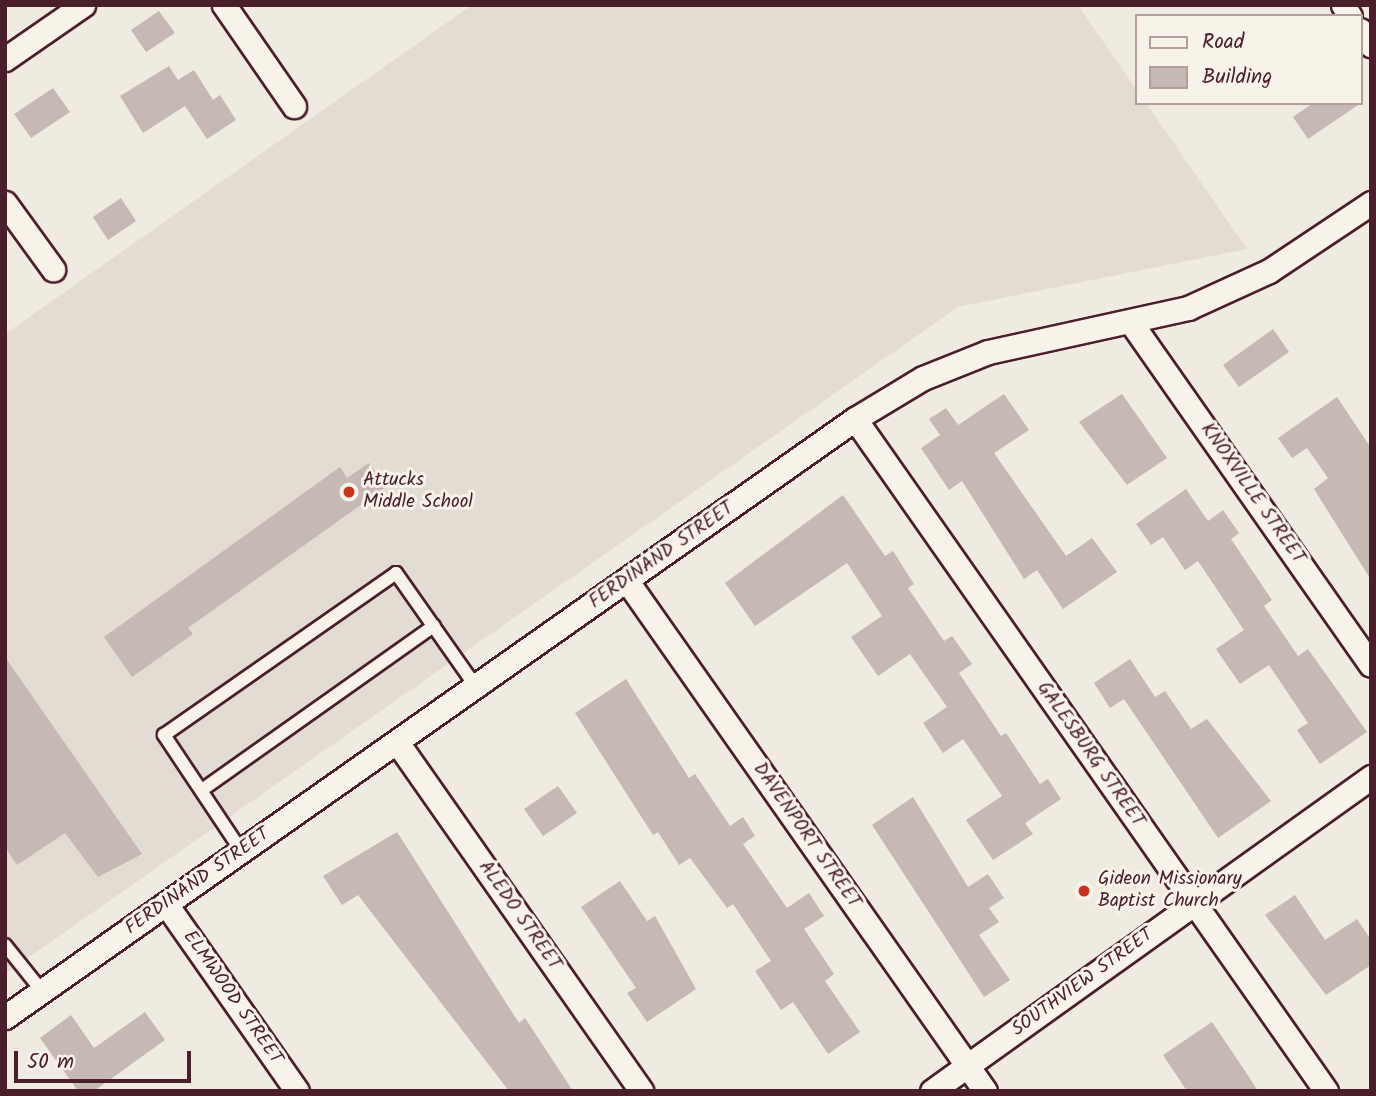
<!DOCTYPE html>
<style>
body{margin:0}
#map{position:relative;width:1376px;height:1096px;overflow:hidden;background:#f0ebe0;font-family:Kalam,sans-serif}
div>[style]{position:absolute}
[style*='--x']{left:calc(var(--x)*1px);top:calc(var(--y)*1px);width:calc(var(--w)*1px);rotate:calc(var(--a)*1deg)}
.built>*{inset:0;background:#e3dcd2}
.building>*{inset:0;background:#c6b8b3}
.roads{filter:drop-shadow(2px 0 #4a1f2b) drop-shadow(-2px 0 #4a1f2b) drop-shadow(0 2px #4a1f2b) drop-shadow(0 -2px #4a1f2b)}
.service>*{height:12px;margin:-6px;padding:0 6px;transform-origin:6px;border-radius:6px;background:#f7f3e8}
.minor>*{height:23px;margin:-11.5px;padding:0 11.5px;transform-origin:11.5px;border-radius:11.5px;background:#f7f3e8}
.dots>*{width:19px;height:19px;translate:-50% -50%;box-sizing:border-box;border:4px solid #f7f3e8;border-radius:50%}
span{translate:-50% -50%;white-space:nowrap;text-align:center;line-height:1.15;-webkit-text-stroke:6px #f7f3e8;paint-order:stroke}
.poi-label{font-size:19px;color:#4a1f2b}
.left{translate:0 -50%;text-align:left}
.street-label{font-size:19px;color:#4a1f2b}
.frame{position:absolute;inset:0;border:7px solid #4a1f2b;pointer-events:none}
.legend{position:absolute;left:1135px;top:14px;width:228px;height:91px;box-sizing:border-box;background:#f7f3e8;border:2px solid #b29e9c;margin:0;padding:9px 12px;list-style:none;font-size:21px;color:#4a1f2b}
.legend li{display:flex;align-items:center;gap:14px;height:35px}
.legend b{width:35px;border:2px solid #b29e9c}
.scale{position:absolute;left:14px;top:1051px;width:177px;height:32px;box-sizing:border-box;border:4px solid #4a1f2b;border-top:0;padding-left:9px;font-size:21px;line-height:24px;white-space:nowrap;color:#4a1f2b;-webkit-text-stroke:5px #f7f3e8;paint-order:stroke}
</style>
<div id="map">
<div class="built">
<div style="clip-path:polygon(472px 5px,1078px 5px,1136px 89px,1136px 103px,1146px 103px,1247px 249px,958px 307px,5px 974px,5px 334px)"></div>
</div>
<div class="building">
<div style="clip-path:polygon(159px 11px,175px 33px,146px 52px,131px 30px)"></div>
<div style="clip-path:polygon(169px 66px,178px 80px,194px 70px,213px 100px,220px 95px,236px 120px,207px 139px,185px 106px,143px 133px,120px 96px)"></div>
<div style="clip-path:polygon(53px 88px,70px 112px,31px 138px,14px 114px)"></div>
<div style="clip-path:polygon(1313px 103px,1361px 103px,1308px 139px,1293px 117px)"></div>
<div style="clip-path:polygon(121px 198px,136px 221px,108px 240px,93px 217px)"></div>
<div style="clip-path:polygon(1273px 329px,1289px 352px,1239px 387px,1223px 365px)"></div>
<div style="clip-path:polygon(1004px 394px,1029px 430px,994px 453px,1066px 556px,1092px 538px,1117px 572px,1063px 609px,1037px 570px,1024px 579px,962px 481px,949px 490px,921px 448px,940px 435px,929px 419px,946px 408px,958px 425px)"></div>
<div style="clip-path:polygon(1122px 394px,1167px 458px,1127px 485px,1079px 422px)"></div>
<div style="clip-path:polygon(1337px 397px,1371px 448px,1371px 580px,1314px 489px,1328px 478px,1307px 448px,1292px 458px,1278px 438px)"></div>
<div style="clip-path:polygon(369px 463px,386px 487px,188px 628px,193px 634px,132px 677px,104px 637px,340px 467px,347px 478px)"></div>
<div style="clip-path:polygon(1186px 489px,1208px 521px,1223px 510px,1239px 533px,1231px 539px,1272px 600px,1264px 606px,1298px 656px,1308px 649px,1367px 732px,1320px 764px,1297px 730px,1308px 723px,1269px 665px,1240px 684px,1216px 649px,1244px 630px,1198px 561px,1185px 570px,1163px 537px,1151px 545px,1136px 524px)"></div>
<div style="clip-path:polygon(843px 495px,885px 556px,893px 551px,914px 584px,908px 588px,944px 641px,952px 636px,972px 664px,959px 673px,1001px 736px,1006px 733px,1040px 784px,1048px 779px,1061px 799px,1025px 823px,1033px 834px,993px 860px,966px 820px,1002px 796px,963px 739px,943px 753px,923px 723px,947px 707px,910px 654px,878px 676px,851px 637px,882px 616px,847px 563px,755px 626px,725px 583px)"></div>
<div style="clip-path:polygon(5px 657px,142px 854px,98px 877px,65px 833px,17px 865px,5px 847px)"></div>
<div style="clip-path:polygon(1130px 659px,1155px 697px,1165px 691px,1191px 729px,1207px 719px,1271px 801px,1218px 838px,1124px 699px,1110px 708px,1094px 683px)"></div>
<div style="clip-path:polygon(626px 679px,689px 778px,695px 774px,730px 826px,743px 817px,755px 836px,743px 844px,787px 908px,809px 893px,824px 916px,804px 929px,834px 974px,825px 981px,860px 1032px,828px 1054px,793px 1002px,781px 1010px,755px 971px,771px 961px,733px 904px,727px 908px,690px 858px,679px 865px,658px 832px,653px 835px,575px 713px)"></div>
<div style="clip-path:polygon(558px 786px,577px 813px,543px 836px,524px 809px)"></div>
<div style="clip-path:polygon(913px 797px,968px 887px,988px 874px,1004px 898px,989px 908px,999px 922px,979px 935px,1010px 980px,984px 997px,872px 825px)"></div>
<div style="clip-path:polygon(397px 832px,519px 1023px,525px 1018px,573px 1091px,509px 1091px,358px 895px,342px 905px,323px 876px)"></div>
<div style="clip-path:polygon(620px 881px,647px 921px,655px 916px,696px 989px,647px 1022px,627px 993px,636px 988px,581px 907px)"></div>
<div style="clip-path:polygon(1295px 895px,1325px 940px,1357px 919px,1371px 940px,1371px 965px,1326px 995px,1265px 915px)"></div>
<div style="clip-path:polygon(145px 1012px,165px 1040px,94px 1091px,78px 1091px,40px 1038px,71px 1015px,94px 1048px)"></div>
<div style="clip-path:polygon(1212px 1022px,1247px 1074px,1258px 1091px,1187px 1091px,1163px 1055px)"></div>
</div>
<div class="roads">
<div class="service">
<div style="--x:202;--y:790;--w:284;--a:-35.3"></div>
<div style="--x:242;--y:852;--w:141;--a:-123.7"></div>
<div style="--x:164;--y:735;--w:283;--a:-34.9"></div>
<div style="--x:396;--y:573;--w:139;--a:54.9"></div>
<div style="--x:5;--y:945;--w:59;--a:51.2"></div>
</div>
<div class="minor">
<div style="--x:224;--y:5;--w:123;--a:55.3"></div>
<div style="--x:1343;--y:5;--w:13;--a:58"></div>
<div style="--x:1360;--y:30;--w:19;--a:54"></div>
<div style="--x:5;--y:59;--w:95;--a:-34.7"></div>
<div style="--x:5;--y:203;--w:82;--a:54"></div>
<div style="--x:1132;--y:324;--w:416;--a:55"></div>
<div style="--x:855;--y:419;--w:821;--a:54.97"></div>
<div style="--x:627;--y:581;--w:623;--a:54.93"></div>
<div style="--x:397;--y:742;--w:426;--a:55"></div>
<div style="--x:166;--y:904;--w:228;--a:55"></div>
<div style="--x:5;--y:1017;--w:1039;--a:-35.13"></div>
<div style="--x:855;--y:419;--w:79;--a:-31.1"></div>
<div style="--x:923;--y:378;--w:70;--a:-21.8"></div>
<div style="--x:988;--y:352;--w:205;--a:-12.4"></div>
<div style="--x:1188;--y:308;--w:89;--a:-24.6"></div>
<div style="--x:1269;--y:271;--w:123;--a:-33.7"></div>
<div style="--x:932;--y:1091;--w:540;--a:-35.57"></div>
</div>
</div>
<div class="dots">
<div style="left:349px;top:492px;background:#c8321e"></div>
<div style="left:1084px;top:891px;background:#c8321e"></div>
</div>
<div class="poi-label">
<span class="left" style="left:363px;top:492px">Attucks<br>Middle School</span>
<span class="left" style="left:1098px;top:891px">Gideon Missionary<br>Baptist Church</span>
</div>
<div class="street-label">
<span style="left:1252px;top:494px;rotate:55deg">KNOXVILLE STREET</span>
<span style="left:662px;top:556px;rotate:-35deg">FERDINAND STREET</span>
<span style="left:1090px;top:755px;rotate:55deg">GALESBURG STREET</span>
<span style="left:806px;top:836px;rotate:55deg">DAVENPORT STREET</span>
<span style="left:198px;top:882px;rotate:-35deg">FERDINAND STREET</span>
<span style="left:519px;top:916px;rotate:55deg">ALEDO STREET</span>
<span style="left:1083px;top:983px;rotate:-36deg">SOUTHVIEW STREET</span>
<span style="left:232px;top:998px;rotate:55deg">ELMWOOD STREET</span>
</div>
<div class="frame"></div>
<ul class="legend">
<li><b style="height:9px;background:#f7f3e8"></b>Road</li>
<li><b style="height:19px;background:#c6b8b3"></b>Building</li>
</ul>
<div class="scale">50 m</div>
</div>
